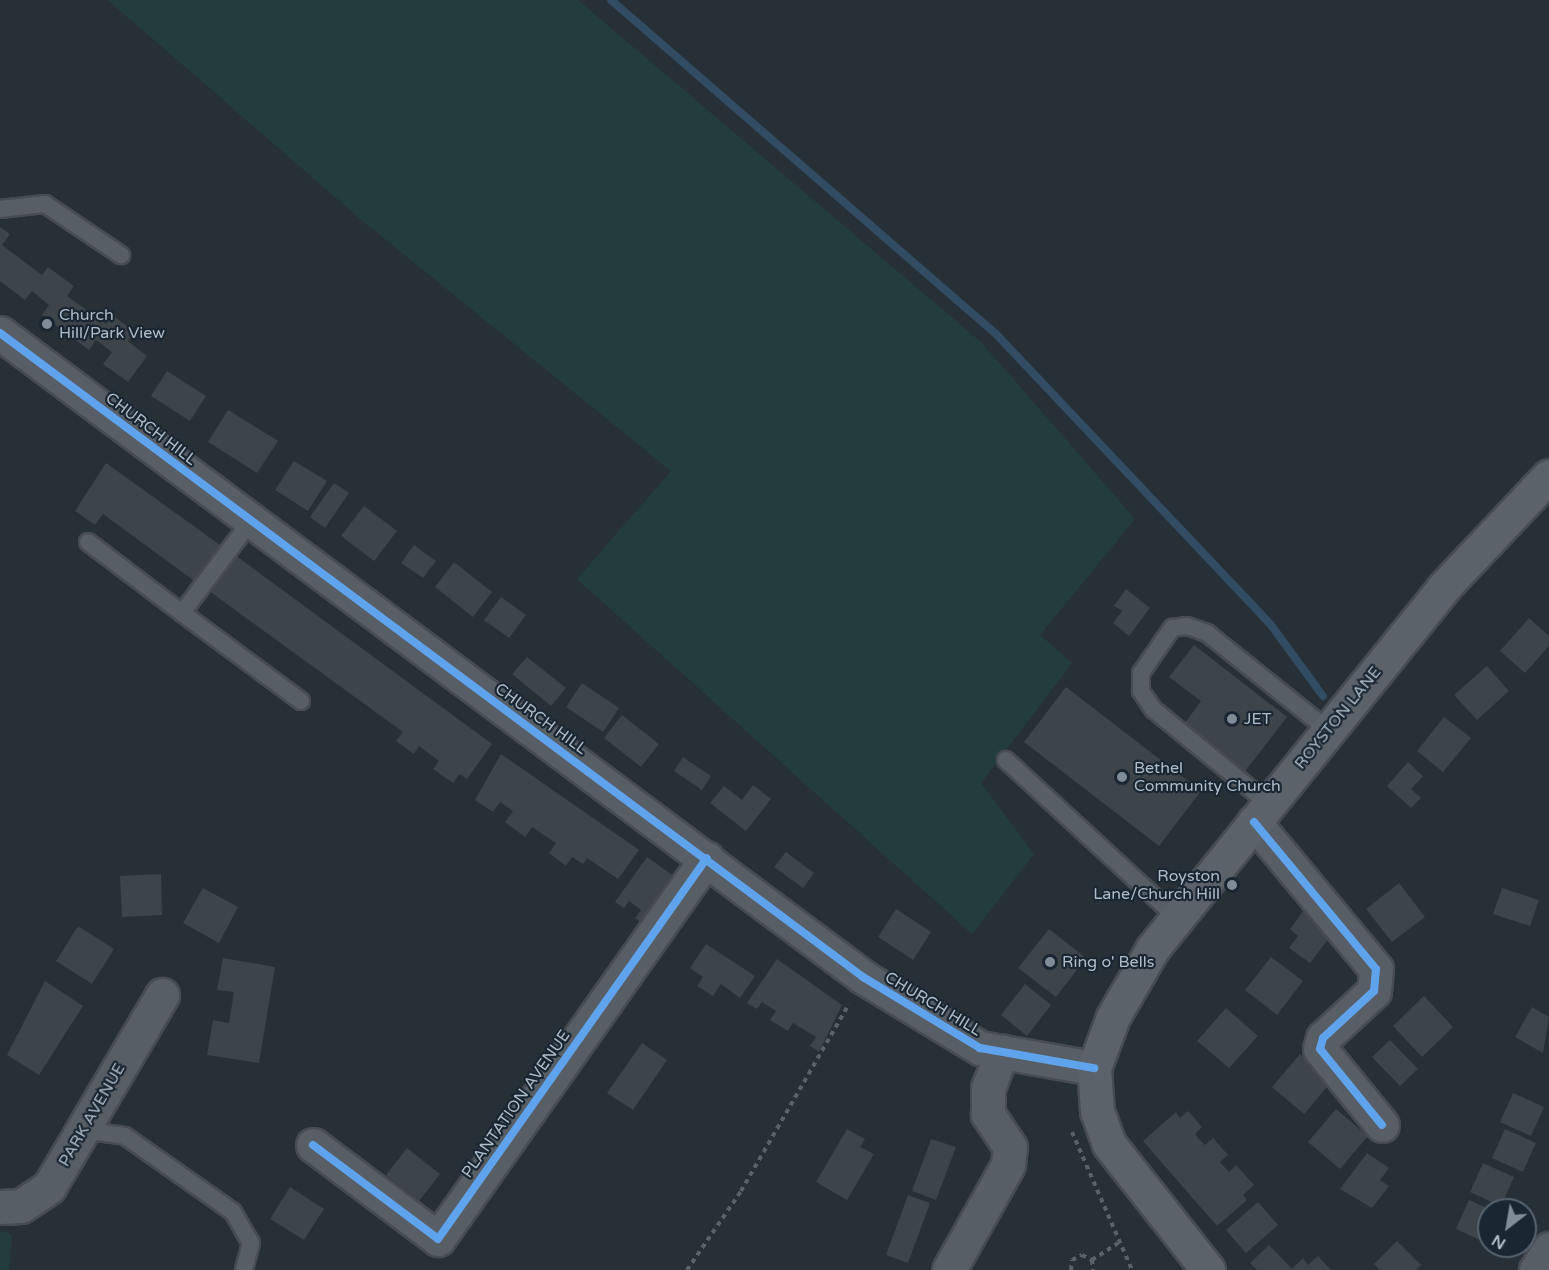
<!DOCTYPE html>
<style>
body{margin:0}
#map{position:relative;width:1549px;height:1270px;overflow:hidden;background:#273037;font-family:"Varela Round",sans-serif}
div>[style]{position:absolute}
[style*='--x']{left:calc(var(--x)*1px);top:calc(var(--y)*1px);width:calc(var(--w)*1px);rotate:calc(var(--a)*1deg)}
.green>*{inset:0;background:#233d3e}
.stream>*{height:8px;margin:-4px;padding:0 4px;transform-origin:4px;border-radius:4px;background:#314c63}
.building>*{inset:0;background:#3d444a}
.path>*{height:4px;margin-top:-2px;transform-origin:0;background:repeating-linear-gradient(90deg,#5a6268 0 4.5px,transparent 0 9px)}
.roads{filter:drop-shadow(2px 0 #464c52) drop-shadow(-2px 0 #464c52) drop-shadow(0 2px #464c52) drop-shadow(0 -2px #464c52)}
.service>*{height:16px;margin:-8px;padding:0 8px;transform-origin:8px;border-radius:8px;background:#575e65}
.minor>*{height:33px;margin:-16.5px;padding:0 16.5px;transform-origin:16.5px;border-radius:16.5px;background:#575e65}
.secondary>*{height:33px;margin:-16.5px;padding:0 16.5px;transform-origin:16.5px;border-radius:16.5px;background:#5b626a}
.cycleway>*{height:8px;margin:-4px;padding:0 4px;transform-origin:4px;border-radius:4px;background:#60a3ed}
.dots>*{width:16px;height:16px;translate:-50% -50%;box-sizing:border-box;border:3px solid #1a2733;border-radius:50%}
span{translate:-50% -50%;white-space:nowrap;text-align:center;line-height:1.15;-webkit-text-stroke:4.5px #1a2733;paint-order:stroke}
.poi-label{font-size:16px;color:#b0bdc9}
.left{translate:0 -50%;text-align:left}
.right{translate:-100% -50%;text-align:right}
.street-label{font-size:16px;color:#b0bdc9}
.north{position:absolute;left:1477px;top:1198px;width:60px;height:60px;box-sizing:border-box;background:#1a2733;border:2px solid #56636f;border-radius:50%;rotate:211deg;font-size:16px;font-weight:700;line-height:24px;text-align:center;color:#b0bdc9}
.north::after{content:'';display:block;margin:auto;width:21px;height:27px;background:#808c96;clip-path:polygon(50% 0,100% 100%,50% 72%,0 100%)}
</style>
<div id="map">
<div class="green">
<div style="clip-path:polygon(108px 0,578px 0,982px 343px,1135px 519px,1040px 635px,1072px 663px,981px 783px,1034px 854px,972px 934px,577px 579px,671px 471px,359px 218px)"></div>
<div style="clip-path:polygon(7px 1231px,12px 1236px,9px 1270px,0 1270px,0 1232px)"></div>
</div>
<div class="stream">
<div style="--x:611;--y:0;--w:510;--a:40.94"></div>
<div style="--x:996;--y:334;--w:400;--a:46.6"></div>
<div style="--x:1271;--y:625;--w:88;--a:53.8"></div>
</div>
<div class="building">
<div style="clip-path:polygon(0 227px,10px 234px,2px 245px,42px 275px,48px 267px,74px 286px,67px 296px,106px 324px,112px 315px,135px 332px,128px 341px,147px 356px,128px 382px,103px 364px,112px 352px,96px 340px,89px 350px,42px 315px,49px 305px,32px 291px,25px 300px,0 281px)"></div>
<div style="clip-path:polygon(167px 371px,206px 396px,190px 421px,151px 396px)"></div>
<div style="clip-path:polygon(228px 410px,278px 441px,257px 473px,208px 442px)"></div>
<div style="clip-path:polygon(294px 461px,327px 481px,308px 511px,275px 490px)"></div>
<div style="clip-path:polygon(106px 463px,223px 547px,197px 583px,103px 514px,95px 525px,75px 511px)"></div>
<div style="clip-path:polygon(334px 483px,349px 493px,325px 528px,310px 517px)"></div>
<div style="clip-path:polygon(364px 506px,397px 531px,374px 561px,341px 536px)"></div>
<div style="clip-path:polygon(414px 545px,436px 561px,423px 578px,401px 563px)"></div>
<div style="clip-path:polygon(235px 555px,492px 744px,467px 779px,460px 774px,453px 783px,433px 769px,439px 761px,419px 746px,414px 754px,396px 741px,403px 732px,209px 591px)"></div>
<div style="clip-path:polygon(454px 562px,492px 592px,473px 617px,435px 587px)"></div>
<div style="clip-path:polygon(1126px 589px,1150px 608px,1129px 636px,1113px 623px,1122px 611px,1114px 606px)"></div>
<div style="clip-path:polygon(501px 597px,526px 615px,509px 638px,484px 620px)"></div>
<div style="clip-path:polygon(1529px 618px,1549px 636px,1549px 646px,1525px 673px,1500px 651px)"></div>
<div style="clip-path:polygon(1194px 645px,1287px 717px,1243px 774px,1182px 727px,1201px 701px,1169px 677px)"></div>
<div style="clip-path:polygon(527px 657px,566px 688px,551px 706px,512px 674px)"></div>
<div style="clip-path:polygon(1487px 666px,1509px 691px,1477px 720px,1454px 695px)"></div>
<div style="clip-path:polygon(582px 683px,619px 708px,603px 732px,566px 707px)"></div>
<div style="clip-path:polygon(1066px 687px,1201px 791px,1159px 846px,1024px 742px)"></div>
<div style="clip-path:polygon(622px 715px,659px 744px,641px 767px,604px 738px)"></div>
<div style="clip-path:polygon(1444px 717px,1471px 738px,1443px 772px,1417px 751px)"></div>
<div style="clip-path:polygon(501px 754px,639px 850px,618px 879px,587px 858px,583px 864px,572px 857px,566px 866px,549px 853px,556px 843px,532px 827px,525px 837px,505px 822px,513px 811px,500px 802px,493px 812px,475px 800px)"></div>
<div style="clip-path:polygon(683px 757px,711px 776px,702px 790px,674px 771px)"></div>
<div style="clip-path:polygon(1408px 762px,1423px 776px,1411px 789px,1421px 798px,1411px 808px,1387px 786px)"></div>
<div style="clip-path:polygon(753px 785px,771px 799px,746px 831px,710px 803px,724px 786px,742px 800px)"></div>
<div style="clip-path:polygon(786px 852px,814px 873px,803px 888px,774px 867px)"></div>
<div style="clip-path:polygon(647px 857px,682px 882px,648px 928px,635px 918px,641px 910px,629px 901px,624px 908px,615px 902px)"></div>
<div style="clip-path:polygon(161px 874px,162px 915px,122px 917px,120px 876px)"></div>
<div style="clip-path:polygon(1399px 883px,1425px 917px,1392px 942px,1366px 909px)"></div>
<div style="clip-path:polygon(203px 888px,238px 907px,219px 943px,183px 923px)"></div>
<div style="clip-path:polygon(1502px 888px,1539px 900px,1530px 926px,1493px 914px)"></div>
<div style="clip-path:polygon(896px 909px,931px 932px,913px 960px,878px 937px)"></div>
<div style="clip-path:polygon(1304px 910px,1333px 933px,1310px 963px,1289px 948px,1298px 936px,1290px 929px)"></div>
<div style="clip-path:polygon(78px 926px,114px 949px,92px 984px,56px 961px)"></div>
<div style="clip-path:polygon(1049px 929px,1086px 958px,1056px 997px,1018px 968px)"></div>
<div style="clip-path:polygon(706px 944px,755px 976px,740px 998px,721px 984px,713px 996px,697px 986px,703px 977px,690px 968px)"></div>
<div style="clip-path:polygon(1271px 957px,1303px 981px,1277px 1015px,1245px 990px)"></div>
<div style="clip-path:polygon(223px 958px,275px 967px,259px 1063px,207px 1055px,213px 1020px,229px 1023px,234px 992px,217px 990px)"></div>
<div style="clip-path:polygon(777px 959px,842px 1005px,819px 1052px,810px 1046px,816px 1037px,793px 1023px,788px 1031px,770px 1020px,776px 1011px,762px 1002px,757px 1009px,747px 1003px)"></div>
<div style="clip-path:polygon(45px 981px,83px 1006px,39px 1075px,7px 1055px)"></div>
<div style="clip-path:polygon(1025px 984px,1051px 1005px,1027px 1036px,1001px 1015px)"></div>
<div style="clip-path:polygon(1424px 996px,1453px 1027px,1422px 1057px,1393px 1026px)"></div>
<div style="clip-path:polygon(1532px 1007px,1549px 1017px,1543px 1053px,1515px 1037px)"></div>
<div style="clip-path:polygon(1226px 1008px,1258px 1036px,1229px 1068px,1197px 1041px)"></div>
<div style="clip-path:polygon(1390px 1040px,1418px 1069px,1400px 1086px,1372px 1057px)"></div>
<div style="clip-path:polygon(642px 1043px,667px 1060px,633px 1110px,607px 1093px)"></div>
<div style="clip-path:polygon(1300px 1054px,1332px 1081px,1304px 1114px,1272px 1087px)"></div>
<div style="clip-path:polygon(1513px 1093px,1544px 1107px,1531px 1136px,1500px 1122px)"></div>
<div style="clip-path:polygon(1336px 1109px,1368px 1136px,1340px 1169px,1308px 1142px)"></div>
<div style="clip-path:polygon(1188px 1111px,1202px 1127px,1195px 1134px,1198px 1138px,1205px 1145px,1213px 1138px,1228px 1155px,1220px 1162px,1229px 1172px,1236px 1165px,1254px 1185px,1243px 1195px,1247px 1200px,1217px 1226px,1143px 1141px,1176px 1112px,1180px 1118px)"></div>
<div style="clip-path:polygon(847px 1129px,865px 1139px,860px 1147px,874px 1154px,847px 1200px,816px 1182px)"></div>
<div style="clip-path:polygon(1505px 1129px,1536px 1143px,1523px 1172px,1492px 1158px)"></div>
<div style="clip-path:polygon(931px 1139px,956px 1147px,936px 1200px,912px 1191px)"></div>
<div style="clip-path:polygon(407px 1148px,440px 1174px,419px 1201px,386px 1175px)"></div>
<div style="clip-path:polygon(1367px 1153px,1389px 1168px,1380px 1180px,1389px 1186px,1372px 1208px,1340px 1189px)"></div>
<div style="clip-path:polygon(1483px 1163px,1514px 1177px,1501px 1206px,1470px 1192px)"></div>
<div style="clip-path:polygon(290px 1187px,324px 1209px,304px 1240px,270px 1219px)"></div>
<div style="clip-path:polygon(908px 1195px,930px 1203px,908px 1263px,886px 1255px)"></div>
<div style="clip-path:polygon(1469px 1200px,1489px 1209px,1487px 1243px,1456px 1229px)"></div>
<div style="clip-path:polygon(1258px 1202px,1278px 1225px,1246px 1253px,1226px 1230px)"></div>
<div style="clip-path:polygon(1397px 1241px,1421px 1265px,1416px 1270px,1380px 1270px,1374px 1264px)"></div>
<div style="clip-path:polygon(1269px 1245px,1292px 1269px,1303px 1258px,1308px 1265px,1318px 1256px,1331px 1270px,1257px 1270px,1250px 1263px)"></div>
</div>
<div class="path">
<div style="--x:1072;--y:1132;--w:150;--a:66.5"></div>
<div style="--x:1092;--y:1260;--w:31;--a:-33"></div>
<div style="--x:687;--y:1270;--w:96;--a:-55.6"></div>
<div style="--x:741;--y:1191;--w:216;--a:-60"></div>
<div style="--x:1071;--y:1270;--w:10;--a:-84"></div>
<div style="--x:1072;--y:1260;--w:11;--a:-27"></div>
<div style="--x:1082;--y:1255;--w:11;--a:27"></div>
<div style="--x:1092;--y:1260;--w:10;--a:84"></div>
</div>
<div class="roads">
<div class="service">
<div style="--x:0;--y:209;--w:45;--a:-6.3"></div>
<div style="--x:45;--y:204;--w:92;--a:33.9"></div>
<div style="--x:251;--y:521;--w:115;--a:126.9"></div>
<div style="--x:182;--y:613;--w:148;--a:36.5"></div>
<div style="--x:88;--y:542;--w:118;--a:37.1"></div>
<div style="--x:1006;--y:760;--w:233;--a:42.7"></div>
<div style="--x:1269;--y:804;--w:150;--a:-140.7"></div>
<div style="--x:1153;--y:709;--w:22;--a:-124"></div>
<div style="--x:1141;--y:691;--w:18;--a:-90"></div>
<div style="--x:1141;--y:673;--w:55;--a:-55.4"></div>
<div style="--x:1172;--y:628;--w:15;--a:-8"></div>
<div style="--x:1187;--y:626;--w:21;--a:19"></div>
<div style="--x:1207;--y:633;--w:155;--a:38.7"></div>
<div style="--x:83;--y:1130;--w:42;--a:8.1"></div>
<div style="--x:125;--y:1136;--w:132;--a:35.1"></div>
<div style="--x:233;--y:1212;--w:36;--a:60"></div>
<div style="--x:251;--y:1243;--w:28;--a:105"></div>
</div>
<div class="minor">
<div style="--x:0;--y:333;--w:1077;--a:36.73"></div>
<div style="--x:863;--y:977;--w:137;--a:31.3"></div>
<div style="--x:980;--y:1048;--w:116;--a:10"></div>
<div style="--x:1254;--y:822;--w:191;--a:50.3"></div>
<div style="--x:1376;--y:969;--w:22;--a:95"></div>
<div style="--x:1374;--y:991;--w:69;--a:137.3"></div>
<div style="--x:1323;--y:1038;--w:11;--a:105"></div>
<div style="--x:1320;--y:1049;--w:98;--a:50.8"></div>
<div style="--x:313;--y:1145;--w:156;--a:36.9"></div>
<div style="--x:438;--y:1239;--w:466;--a:-54.8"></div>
<div style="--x:0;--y:1207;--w:21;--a:-3"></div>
<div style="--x:21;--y:1206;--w:34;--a:-34"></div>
<div style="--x:49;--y:1187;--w:223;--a:-59.5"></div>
<div style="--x:949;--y:1270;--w:120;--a:-60.7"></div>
<div style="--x:1008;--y:1165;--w:18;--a:-84"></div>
<div style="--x:1010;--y:1147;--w:40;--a:-124"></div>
<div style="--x:988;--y:1114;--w:26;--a:-90"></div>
<div style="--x:988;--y:1088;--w:39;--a:-69"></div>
<div style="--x:1536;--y:1270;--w:25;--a:-58"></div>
</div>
<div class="secondary">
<div style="--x:1208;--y:1270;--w:160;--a:-128.2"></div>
<div style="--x:1109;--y:1144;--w:35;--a:-110"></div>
<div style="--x:1097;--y:1111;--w:43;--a:-94"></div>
<div style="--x:1094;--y:1068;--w:54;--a:-69.6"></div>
<div style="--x:1113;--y:1017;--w:80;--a:-59.9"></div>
<div style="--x:1153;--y:948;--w:462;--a:-51.1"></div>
<div style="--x:1443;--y:588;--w:154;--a:-46.6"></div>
</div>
</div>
<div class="cycleway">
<div style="--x:0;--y:333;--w:1077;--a:36.73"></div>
<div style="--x:863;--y:977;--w:137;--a:31.3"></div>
<div style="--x:980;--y:1048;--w:116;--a:10"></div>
<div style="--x:1254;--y:822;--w:191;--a:50.3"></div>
<div style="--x:1376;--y:969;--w:22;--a:95"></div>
<div style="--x:1374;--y:991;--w:69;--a:137.3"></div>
<div style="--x:1323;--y:1038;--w:11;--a:105"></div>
<div style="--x:1320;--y:1049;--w:98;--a:50.8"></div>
<div style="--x:313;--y:1145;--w:156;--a:36.9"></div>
<div style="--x:438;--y:1239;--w:466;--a:-54.8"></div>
</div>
<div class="dots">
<div style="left:47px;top:324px;background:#808c96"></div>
<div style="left:1232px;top:719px;background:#808c96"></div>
<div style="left:1122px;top:777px;background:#808c96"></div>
<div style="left:1232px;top:885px;background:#808c96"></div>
<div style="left:1050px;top:962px;background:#808c96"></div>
</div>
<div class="poi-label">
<span class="left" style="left:59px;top:324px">Church<br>Hill/Park View</span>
<span class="left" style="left:1244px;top:719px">JET</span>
<span class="left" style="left:1134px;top:777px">Bethel<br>Community Church</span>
<span class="right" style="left:1220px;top:885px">Royston<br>Lane/Church Hill</span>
<span class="left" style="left:1062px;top:962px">Ring o' Bells</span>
</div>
<div class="street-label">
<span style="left:151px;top:429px;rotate:37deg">CHURCH HILL</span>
<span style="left:1338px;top:718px;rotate:-51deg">ROYSTON LANE</span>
<span style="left:541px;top:719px;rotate:36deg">CHURCH HILL</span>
<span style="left:933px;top:1004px;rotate:31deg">CHURCH HILL</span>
<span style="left:516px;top:1104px;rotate:-55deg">PLANTATION AVENUE</span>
<span style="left:92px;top:1115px;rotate:-60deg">PARK AVENUE</span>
</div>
<div class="north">N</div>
</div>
